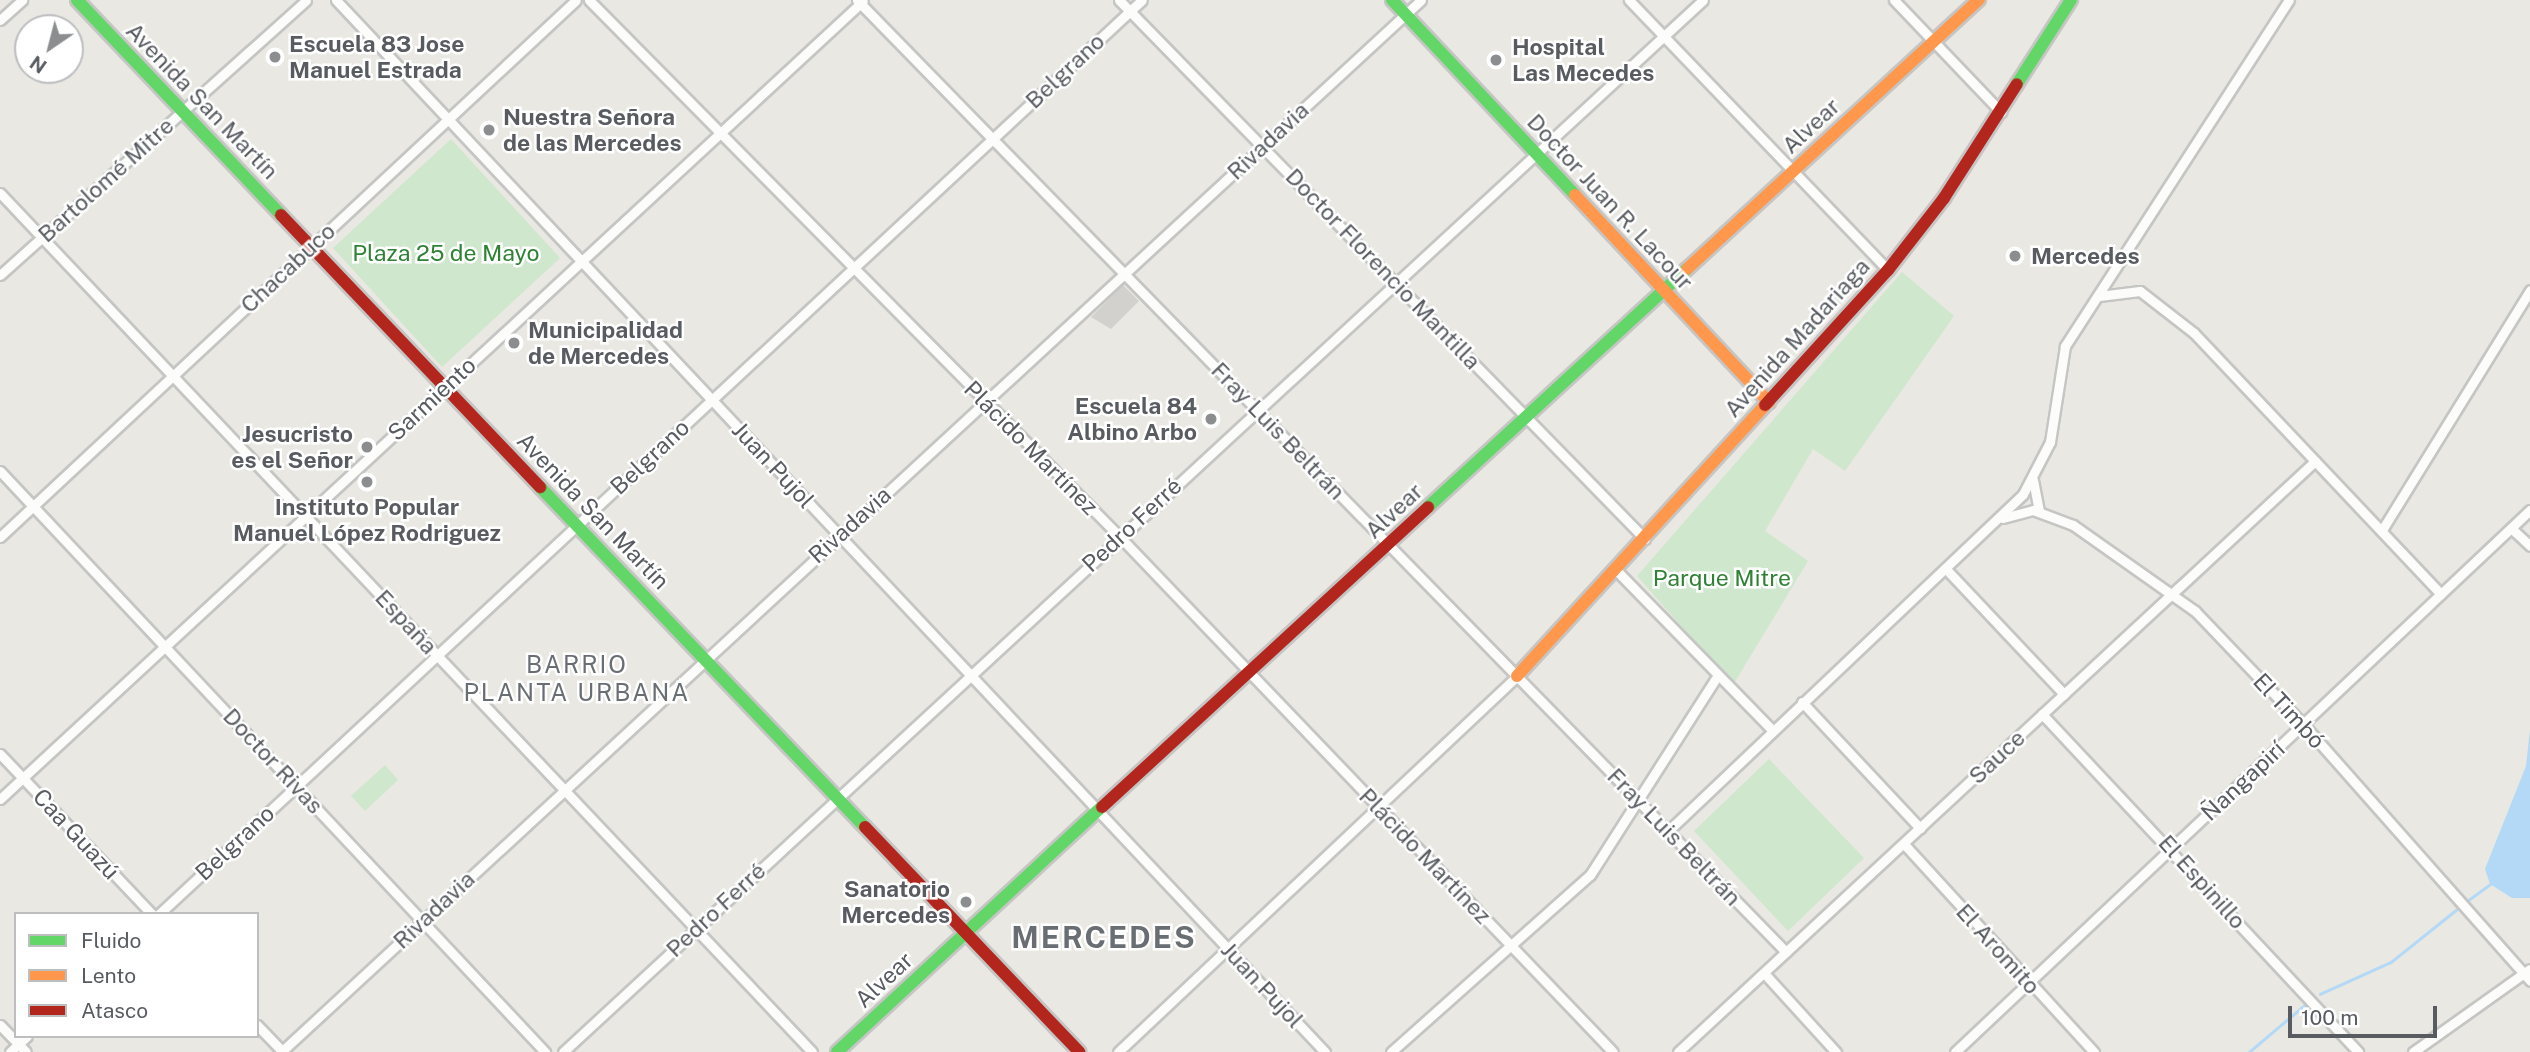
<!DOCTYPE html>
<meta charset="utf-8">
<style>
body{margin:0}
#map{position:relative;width:2530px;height:1052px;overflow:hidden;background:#e9e8e2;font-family:"Public Sans",sans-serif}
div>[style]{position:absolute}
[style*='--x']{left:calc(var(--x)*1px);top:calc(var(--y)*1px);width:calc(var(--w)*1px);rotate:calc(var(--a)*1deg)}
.green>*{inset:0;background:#cfe7cc}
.water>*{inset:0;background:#b4d9f6}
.stream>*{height:2.5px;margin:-1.25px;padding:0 1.25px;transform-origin:1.25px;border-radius:1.25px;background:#b4d9f6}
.building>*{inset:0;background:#d2d1cd}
.roads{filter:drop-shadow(2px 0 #c5c6c4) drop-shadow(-2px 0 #c5c6c4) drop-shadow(0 2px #c5c6c4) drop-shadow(0 -2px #c5c6c4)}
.street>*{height:9px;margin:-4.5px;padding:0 4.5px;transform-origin:4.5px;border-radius:4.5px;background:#fcfcfb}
.fast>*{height:12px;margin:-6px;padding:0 6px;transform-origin:6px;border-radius:6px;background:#63d668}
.slow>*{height:12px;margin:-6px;padding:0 6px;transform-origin:6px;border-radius:6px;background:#ff974d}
.jam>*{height:12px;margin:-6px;padding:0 6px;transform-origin:6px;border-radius:6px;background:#b3261e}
.dots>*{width:19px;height:19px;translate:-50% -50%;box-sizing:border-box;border:4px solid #fff;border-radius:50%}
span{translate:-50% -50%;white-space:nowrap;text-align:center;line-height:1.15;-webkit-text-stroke:5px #fff;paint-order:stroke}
.poi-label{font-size:23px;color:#585c61;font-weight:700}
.left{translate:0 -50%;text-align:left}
.right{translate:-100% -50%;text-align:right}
.street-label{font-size:23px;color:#585c61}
.park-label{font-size:23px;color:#2f8234}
.neighbourhood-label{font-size:24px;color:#696e73;letter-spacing:2px}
.district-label{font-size:30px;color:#696e73;font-weight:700;letter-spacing:2px}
.legend{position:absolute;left:14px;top:912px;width:245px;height:126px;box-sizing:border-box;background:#fff;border:2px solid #bcbec0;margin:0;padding:9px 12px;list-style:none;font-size:21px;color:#585c61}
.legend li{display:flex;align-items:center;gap:14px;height:35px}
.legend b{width:35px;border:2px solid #bcbec0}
.north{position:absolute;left:14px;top:14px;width:70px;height:70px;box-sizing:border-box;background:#fff;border:2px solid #bcbec0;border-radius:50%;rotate:215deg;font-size:19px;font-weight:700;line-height:28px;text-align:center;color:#585c61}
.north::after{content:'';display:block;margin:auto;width:24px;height:32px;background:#8b8d8e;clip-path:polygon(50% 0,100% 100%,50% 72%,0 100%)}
.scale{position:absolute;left:2288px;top:1006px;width:149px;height:32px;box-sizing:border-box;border:4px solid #585c61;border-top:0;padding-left:9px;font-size:21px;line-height:24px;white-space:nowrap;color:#585c61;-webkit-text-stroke:5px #fff;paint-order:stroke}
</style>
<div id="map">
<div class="green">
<div style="clip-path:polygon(451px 139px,560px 258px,442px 367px,333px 248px)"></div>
<div style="clip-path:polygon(1902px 272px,1954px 316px,1845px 471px,1813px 449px,1765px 531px,1808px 561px,1733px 685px,1637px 576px)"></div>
<div style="clip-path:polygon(1769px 759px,1864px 858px,1788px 931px,1694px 831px)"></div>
<div style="clip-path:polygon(385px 765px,398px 780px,365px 811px,351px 796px)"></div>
</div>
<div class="water">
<div style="clip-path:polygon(2530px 729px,2530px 898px,2512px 898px,2490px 884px,2485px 869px,2526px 766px)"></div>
</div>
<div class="stream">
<div style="--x:2467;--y:901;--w:29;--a:-36"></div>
<div style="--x:2320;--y:994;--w:78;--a:-24.3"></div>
<div style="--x:2391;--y:962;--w:83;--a:-38.7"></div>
<div style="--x:2249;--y:1052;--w:76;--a:-40.2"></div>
</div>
<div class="building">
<div style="clip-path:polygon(1123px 285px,1139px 301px,1111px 329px,1091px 317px)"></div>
</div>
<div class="roads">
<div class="street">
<div style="--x:336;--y:0;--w:1444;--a:46.77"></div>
<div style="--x:589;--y:0;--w:754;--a:45.32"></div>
<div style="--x:1119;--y:536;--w:714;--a:46.25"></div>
<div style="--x:857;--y:0;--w:1330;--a:45.7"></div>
<div style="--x:1119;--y:0;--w:753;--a:45.7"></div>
<div style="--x:1629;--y:0;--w:374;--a:46.2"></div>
<div style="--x:1894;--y:0;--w:155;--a:46.3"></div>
<div style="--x:0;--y:20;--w:30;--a:-42"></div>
<div style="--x:0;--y:193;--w:1182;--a:46.61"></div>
<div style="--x:0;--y:275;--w:411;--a:-41.9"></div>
<div style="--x:2099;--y:296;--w:41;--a:-7"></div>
<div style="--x:2140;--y:291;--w:68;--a:37.9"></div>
<div style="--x:2194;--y:333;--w:359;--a:46.6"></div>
<div style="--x:0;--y:471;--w:797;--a:46.83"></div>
<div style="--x:2033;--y:480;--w:32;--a:79"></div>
<div style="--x:2003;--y:518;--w:31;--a:-15"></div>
<div style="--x:2033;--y:510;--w:43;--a:20.6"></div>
<div style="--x:2073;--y:525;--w:149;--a:35.2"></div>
<div style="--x:2195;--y:611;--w:156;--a:46.3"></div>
<div style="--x:2303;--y:724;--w:343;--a:48.5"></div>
<div style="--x:2511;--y:528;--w:26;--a:43"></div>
<div style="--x:2382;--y:530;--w:282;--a:-58.3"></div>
<div style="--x:0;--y:537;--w:787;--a:-42.99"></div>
<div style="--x:1946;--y:569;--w:172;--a:46.7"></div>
<div style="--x:1617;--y:571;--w:222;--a:45.7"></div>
<div style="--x:1802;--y:702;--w:173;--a:46.9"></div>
<div style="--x:2042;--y:714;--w:463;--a:46.9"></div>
<div style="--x:0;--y:754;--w:221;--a:46.5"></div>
<div style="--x:0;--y:799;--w:1175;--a:-42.76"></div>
<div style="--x:1668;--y:831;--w:489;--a:-43.5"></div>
<div style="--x:2023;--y:494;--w:59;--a:-62.6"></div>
<div style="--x:2050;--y:442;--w:97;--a:-81.1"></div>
<div style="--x:2065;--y:346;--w:412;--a:-57.1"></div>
<div style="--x:1904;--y:844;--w:282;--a:47.6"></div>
<div style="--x:159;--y:914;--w:1342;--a:-42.92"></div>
<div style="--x:1764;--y:973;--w:107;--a:47.7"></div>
<div style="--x:0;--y:1025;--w:37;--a:46"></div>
<div style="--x:257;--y:1025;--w:37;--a:46"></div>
<div style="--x:10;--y:1052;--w:23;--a:-43"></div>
<div style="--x:281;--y:1052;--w:1551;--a:-42.7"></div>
<div style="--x:563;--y:1052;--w:1551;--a:-42.7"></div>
<div style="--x:1118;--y:1052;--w:548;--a:-43.3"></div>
<div style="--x:1391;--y:1052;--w:266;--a:-41.7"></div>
<div style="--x:1590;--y:875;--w:234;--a:-57.4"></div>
<div style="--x:1678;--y:1052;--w:869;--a:-42.85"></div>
<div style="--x:1955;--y:1052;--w:790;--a:-43.31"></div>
<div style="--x:2413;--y:1052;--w:143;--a:-35.4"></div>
</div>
<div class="fast">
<div style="--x:77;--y:0;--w:296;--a:46.5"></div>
<div style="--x:1392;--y:0;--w:267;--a:46.8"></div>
<div style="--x:2017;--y:84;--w:100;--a:-57.3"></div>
<div style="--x:540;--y:487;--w:470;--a:46.3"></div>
<div style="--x:1428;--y:507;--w:352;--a:-42.6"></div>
<div style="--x:837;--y:1052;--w:361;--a:-42.8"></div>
</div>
<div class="slow">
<div style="--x:1575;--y:195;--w:284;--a:46.9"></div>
<div style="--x:1687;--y:269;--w:397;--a:-42.7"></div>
<div style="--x:1517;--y:676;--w:367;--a:-47.5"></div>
</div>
<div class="jam">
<div style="--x:281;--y:215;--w:376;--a:46.4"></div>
<div style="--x:1765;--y:405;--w:183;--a:-47.7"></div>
<div style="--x:1888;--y:270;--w:91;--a:-52.1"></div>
<div style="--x:1944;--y:198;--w:135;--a:-57.4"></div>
<div style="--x:1102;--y:807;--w:443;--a:-42.6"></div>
<div style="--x:865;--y:827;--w:311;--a:46.4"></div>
</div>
</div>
<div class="dots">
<div style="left:275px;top:57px;background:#8b8d8e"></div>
<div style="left:1496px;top:60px;background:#8b8d8e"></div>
<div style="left:489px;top:130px;background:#8b8d8e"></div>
<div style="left:2015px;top:256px;background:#8b8d8e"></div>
<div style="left:514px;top:343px;background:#8b8d8e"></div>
<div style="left:1211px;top:419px;background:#8b8d8e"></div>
<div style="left:367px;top:447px;background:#8b8d8e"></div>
<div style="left:367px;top:482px;background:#8b8d8e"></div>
<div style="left:966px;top:902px;background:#8b8d8e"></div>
</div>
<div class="poi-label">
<span class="left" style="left:289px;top:57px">Escuela 83 Jose<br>Manuel Estrada</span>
<span class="left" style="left:1512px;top:60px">Hospital<br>Las Mecedes</span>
<span class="left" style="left:503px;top:130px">Nuestra Señora<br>de las Mercedes</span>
<span class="left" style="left:2031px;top:256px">Mercedes</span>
<span class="left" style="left:528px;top:343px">Municipalidad<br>de Mercedes</span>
<span class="right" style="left:1197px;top:419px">Escuela 84<br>Albino Arbo</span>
<span class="right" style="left:353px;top:447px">Jesucristo<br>es el Señor</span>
<span style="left:367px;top:520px">Instituto Popular<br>Manuel López Rodriguez</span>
<span class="right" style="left:950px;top:902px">Sanatorio<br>Mercedes</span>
</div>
<div class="street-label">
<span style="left:1065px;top:71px;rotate:-43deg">Belgrano</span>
<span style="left:202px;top:101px;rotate:46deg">Avenida San Martín</span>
<span style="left:1811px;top:126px;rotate:-43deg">Alvear</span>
<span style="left:1268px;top:141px;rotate:-43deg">Rivadavia</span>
<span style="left:106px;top:180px;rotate:-42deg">Bartolomé Mitre</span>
<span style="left:1610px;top:202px;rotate:47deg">Doctor Juan R. Lacour</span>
<span style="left:288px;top:268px;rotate:-43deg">Chacabuco</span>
<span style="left:1383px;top:269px;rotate:46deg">Doctor Florencio Mantilla</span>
<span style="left:1797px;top:338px;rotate:-48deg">Avenida Madariaga</span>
<span style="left:432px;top:399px;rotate:-43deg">Sarmiento</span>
<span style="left:1278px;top:431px;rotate:46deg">Fray Luis Beltrán</span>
<span style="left:1031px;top:448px;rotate:45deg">Plácido Martínez</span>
<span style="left:650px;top:457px;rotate:-43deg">Belgrano</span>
<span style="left:773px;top:465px;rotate:47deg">Juan Pujol</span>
<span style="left:593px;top:511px;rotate:46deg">Avenida San Martín</span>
<span style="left:1394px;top:511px;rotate:-43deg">Alvear</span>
<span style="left:850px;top:525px;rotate:-42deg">Rivadavia</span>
<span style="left:1132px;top:525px;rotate:-43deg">Pedro Ferré</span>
<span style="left:406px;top:622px;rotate:47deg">España</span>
<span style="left:2289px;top:711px;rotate:47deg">El Timbó</span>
<span style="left:1997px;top:757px;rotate:-43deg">Sauce</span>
<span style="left:273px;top:761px;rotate:47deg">Doctor Rivas</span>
<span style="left:2243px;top:781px;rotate:-43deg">Ñangapirí</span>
<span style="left:76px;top:834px;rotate:47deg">Caa Guazú</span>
<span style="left:1674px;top:837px;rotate:46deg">Fray Luis Beltrán</span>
<span style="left:235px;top:843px;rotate:-43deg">Belgrano</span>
<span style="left:1425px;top:856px;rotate:46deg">Plácido Martínez</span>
<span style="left:2202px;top:882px;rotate:48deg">El Espinillo</span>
<span style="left:434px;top:910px;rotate:-43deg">Rivadavia</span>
<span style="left:716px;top:910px;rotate:-43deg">Pedro Ferré</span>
<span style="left:1998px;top:949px;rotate:48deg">El Aromito</span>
<span style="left:884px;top:980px;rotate:-43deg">Alvear</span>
<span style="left:1262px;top:985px;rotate:47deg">Juan Pujol</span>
</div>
<div class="park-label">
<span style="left:446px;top:253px">Plaza 25 de Mayo</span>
<span style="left:1722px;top:578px">Parque Mitre</span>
</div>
<div class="neighbourhood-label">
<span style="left:577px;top:679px">BARRIO<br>PLANTA URBANA</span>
</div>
<div class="district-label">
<span style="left:1104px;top:937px">MERCEDES</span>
</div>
<ul class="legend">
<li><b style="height:9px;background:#63d668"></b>Fluido</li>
<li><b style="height:9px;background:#ff974d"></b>Lento</li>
<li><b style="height:9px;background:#b3261e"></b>Atasco</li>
</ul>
<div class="north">N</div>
<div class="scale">100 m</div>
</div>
